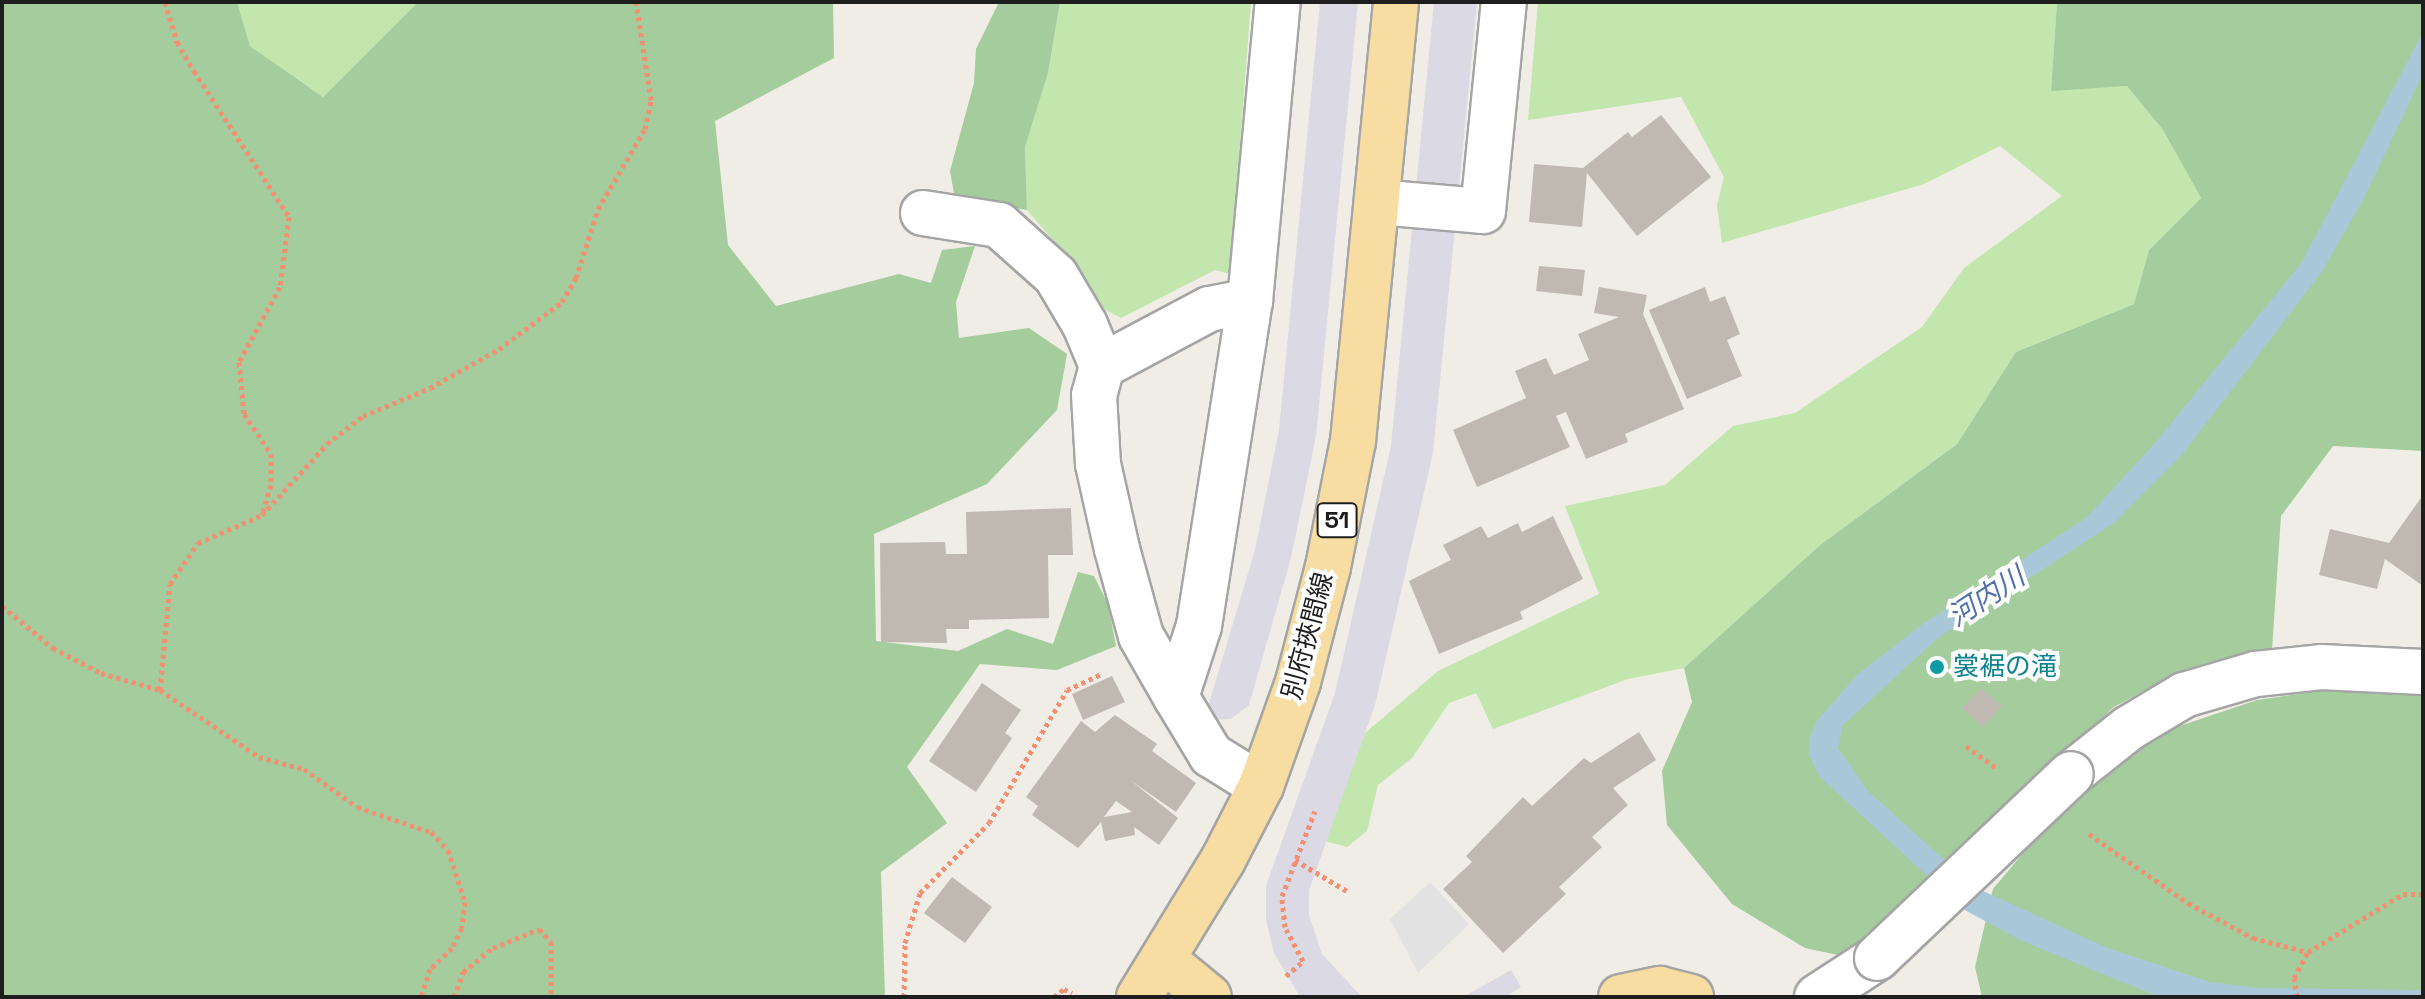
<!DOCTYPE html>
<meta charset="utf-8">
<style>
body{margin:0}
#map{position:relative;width:2425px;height:999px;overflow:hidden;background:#efede5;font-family:"Space Grotesk","Noto Sans JP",sans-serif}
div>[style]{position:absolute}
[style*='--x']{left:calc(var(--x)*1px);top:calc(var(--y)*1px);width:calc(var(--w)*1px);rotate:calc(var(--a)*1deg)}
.grass>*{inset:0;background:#c2e6ae}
.forest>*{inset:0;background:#a4cc9c}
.parking>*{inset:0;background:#e2e2e2}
.plaza>*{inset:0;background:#dbd9e4}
.water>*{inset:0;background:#a8c8da}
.building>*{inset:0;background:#bfb9b2}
.path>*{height:5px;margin-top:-2.5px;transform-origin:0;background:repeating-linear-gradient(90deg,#f29073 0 4px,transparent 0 8px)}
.roads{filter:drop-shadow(2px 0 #a5a5a5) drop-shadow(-2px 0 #a5a5a5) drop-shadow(0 2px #a5a5a5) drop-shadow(0 -2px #a5a5a5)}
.street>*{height:44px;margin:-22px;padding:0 22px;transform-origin:22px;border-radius:22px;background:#fff}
.primary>*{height:44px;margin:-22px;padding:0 22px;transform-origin:22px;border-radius:22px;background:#f7dda2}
.bridges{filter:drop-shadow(2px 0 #a5a5a5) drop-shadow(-2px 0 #a5a5a5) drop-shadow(0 2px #a5a5a5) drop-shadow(0 -2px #a5a5a5)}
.street-bridge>*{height:44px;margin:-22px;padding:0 22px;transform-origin:22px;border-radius:22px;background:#fff}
.dots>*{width:22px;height:22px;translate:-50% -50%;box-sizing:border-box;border:4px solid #fff;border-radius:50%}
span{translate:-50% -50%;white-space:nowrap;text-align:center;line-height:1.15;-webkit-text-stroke:8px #fff;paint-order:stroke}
.shield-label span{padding:2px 6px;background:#fff;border:2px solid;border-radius:6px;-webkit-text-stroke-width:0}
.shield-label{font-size:24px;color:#1e1e1e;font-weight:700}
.street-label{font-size:26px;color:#1e1e1e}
.culture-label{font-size:26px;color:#0d838f}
.left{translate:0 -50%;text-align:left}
.water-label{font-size:28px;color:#5071a9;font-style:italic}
.frame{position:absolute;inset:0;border:4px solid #1e1e1e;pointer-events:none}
</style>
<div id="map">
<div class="grass">
<div style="clip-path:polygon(237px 2px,418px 2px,323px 97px,250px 46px)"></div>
<div style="clip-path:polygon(1060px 2px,1251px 2px,1230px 274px,1215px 270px,1121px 318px,1094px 304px,1059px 247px,1027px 210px,1025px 147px,1048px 73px)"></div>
<div style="clip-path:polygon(1538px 2px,2057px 2px,2051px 90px,2127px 86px,2163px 130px,2201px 198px,2149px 250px,2134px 304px,2016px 352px,1957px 444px,1819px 546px,1684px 668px,1628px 679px,1493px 729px,1476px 693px,1449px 703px,1412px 758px,1378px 785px,1367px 831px,1347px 847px,1325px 841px,1365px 733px,1438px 671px,1599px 594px,1565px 506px,1665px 485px,1733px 426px,1795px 413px,1922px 327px,1964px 268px,2062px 196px,2000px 146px,1924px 184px,1722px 243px,1717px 205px,1724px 177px,1681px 97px,1528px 120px)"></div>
</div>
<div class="forest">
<div style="clip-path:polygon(2px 2px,237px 2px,250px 46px,323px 97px,418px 2px,833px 2px,834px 58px,715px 121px,728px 245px,776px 306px,899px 274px,931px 283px,942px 250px,975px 246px,956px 302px,959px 338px,1029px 328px,1067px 354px,1057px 410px,987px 484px,874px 534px,876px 641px,958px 651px,1007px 629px,1053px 644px,1078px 572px,1094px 576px,1108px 604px,1116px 646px,1057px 670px,980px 664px,907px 767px,947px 823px,881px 872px,885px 997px,2px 997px)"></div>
<div style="clip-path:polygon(999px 2px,1060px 2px,1048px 73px,1025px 147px,1027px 210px,955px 199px,950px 171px,974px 83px,976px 49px)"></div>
<div style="clip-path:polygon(2057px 2px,2423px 2px,2423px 451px,2333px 446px,2281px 516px,2272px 650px,2149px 688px,2114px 707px,1843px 956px,1805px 948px,1732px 904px,1667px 825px,1662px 771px,1692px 702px,1684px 668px,1819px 546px,1957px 444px,2016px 352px,2134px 304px,2149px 250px,2201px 198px,2163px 130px,2127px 86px,2051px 91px)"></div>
<div style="clip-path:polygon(2325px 690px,2423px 696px,2423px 997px,1982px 997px,1975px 967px,1993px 889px,2046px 826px,2117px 759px,2162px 732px,2257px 700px)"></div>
</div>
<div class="parking">
<div style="clip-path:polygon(1430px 882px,1469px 924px,1418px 973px,1390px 919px)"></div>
</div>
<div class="plaza">
<div style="clip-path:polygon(1320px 2px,1358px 2px,1316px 436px,1291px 558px,1249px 705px,1231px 719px,1204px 720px,1255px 550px,1279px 430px)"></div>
<div style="clip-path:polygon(1434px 2px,1477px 2px,1433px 453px,1375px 705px,1309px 890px,1309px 915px,1322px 954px,1362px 997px,1300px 997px,1274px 953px,1266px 920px,1266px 886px,1335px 693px,1391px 446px)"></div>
<div style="clip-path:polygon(1511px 970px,1521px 987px,1505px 997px,1463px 997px)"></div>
</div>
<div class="water">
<div style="clip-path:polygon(2423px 32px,2423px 74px,2363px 200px,2321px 273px,2181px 456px,2114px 523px,1939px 637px,1842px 726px,1838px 748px,1867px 790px,1931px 848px,1981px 890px,2105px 947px,2210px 982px,2259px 988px,2423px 990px,2423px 997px,2159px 997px,2020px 940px,1963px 909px,1819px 776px,1809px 755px,1810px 737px,1817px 721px,1857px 675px,1920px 626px,2086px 518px,2156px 442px,2302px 262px)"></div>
</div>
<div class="building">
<div style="clip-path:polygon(1661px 115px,1711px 177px,1637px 236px,1587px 173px,1582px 227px,1529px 222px,1534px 164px,1583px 168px,1628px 132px,1632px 137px)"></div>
<div style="clip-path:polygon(1539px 266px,1585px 270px,1582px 296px,1536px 291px)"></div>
<div style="clip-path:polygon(1599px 287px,1647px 295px,1643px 314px,1684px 409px,1625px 434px,1628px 442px,1586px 459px,1566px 412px,1556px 416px,1570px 447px,1477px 487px,1453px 430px,1526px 398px,1515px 371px,1546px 358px,1554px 375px,1589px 360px,1578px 334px,1619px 317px,1594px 313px)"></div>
<div style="clip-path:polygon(1705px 287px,1710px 302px,1725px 296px,1740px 334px,1727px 340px,1742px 376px,1687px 399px,1649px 310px)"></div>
<div style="clip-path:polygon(2423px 495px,2423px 586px,2385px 559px,2377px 589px,2319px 575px,2330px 529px,2389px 543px)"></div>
<div style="clip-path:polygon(1071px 508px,1073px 555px,1048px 555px,1049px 618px,969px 620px,969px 629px,946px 629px,947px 643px,881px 642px,880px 543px,945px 542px,946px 554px,967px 554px,966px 512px)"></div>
<div style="clip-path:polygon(1553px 516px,1583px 579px,1520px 612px,1523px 619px,1439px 654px,1409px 581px,1451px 560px,1443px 545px,1481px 526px,1488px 538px,1518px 523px,1522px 532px)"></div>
<div style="clip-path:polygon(1112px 676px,1125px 702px,1083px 720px,1072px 694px)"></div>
<div style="clip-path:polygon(982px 683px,1021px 710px,1005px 733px,1012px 738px,976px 792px,929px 761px)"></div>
<div style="clip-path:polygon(1981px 688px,2002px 706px,1983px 727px,1962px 708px)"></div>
<div style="clip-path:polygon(evenodd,1115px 715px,1157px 744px,1152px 751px,1196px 783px,1176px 812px,1130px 780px,1178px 818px,1159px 845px,1134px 827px,1135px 835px,1105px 841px,1101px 822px,1078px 848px,1032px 815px,1038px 806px,1026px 797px,1081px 721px,1095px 732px,1115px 715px,1116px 801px,1132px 812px,1104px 817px,1116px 801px)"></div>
<div style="clip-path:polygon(1639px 732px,1656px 760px,1613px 788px,1628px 805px,1592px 837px,1602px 847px,1559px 887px,1566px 894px,1503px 953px,1443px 889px,1472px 862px,1466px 856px,1523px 797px,1532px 806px,1584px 758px,1591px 763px)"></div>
<div style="clip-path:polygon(952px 877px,992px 907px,965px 943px,924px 913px)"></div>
</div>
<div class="path">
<div style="--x:165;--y:2;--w:42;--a:73.3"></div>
<div style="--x:177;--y:42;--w:34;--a:60"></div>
<div style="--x:194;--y:71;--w:174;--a:56.9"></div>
<div style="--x:289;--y:217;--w:71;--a:97.3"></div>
<div style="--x:280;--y:287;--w:85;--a:118.7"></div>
<div style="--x:239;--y:362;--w:52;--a:84.5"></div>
<div style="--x:244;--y:414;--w:48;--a:56"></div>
<div style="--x:271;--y:454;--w:31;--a:90"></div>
<div style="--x:271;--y:485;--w:28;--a:107"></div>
<div style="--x:2;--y:606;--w:66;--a:39.5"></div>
<div style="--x:53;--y:648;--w:54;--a:27.5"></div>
<div style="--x:101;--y:673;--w:61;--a:16.1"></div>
<div style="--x:160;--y:690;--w:120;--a:34.1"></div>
<div style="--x:259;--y:757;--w:47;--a:14.9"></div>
<div style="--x:304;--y:769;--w:65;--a:35.6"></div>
<div style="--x:357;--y:807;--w:78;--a:18.7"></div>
<div style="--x:431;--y:832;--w:25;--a:47"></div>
<div style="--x:448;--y:850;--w:55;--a:71.9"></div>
<div style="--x:465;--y:902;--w:26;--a:97"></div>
<div style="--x:462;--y:928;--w:22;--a:117"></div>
<div style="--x:452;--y:948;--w:30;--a:136"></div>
<div style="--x:430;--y:969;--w:29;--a:108"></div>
<div style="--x:160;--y:690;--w:106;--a:-84.6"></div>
<div style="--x:170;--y:584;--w:50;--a:-55.7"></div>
<div style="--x:198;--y:543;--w:70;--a:-23.6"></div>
<div style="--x:262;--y:515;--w:96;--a:-47.5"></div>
<div style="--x:327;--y:444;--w:46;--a:-37.9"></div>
<div style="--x:363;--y:416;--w:73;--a:-22.7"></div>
<div style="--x:430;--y:388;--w:79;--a:-29.5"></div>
<div style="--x:499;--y:349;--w:79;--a:-36.7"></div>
<div style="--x:562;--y:302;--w:28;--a:-60"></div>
<div style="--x:576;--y:278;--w:72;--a:-72.3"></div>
<div style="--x:598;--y:209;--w:93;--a:-59.6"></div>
<div style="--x:645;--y:129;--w:30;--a:-78"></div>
<div style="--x:651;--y:100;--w:99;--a:-98.7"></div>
<div style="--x:1966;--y:746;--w:37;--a:36"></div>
<div style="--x:2089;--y:834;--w:121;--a:34.9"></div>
<div style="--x:2188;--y:903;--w:74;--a:28.3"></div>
<div style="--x:2253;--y:938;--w:57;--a:14.3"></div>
<div style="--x:1295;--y:860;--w:61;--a:30.8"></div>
<div style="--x:1286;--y:976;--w:23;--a:-41"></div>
<div style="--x:1303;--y:961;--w:38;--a:-118"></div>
<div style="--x:1285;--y:927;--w:31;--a:-96"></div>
<div style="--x:1282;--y:896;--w:91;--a:-68.8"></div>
<div style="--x:454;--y:997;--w:27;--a:-70"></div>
<div style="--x:463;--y:972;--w:38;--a:-39"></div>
<div style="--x:493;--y:948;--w:50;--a:-22.4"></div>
<div style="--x:539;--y:929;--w:18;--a:47"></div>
<div style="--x:551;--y:942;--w:55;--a:90"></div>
<div style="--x:904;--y:997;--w:54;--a:-88.9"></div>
<div style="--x:905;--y:943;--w:52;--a:-73.3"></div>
<div style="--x:920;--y:893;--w:98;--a:-45.4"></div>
<div style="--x:989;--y:823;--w:154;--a:-59.6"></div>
<div style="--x:1067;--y:690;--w:38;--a:-25"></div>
<div style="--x:1054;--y:997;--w:13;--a:-39"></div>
<div style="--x:1064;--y:989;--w:9;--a:27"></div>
<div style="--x:2297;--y:997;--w:19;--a:-99"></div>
<div style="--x:2294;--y:978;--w:30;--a:-62"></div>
<div style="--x:2308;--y:952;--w:111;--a:-31.4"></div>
<div style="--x:2403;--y:894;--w:20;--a:0"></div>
</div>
<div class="roads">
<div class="street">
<div style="--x:1377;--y:202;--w:106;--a:4.9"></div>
<div style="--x:1483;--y:211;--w:210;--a:-84.3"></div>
<div style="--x:923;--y:213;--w:77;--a:9"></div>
<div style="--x:999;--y:225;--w:76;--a:41.8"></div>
<div style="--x:1056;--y:276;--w:57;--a:59.4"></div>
<div style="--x:1085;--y:325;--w:44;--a:67.5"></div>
<div style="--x:1102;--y:366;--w:30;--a:105"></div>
<div style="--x:1094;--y:395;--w:69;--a:86.7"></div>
<div style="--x:1098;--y:464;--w:87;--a:77.4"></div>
<div style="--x:1117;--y:549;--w:90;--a:74.6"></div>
<div style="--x:1141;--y:636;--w:70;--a:60.2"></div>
<div style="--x:1102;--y:366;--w:121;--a:-28"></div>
<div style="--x:1209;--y:309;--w:42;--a:-11"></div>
<div style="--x:2071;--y:774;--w:74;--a:-38.4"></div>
<div style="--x:2129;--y:728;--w:64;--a:-31"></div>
<div style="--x:2184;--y:695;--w:75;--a:-16.3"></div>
<div style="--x:2256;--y:674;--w:65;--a:-6.1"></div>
<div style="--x:2321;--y:667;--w:102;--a:2.8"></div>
<div style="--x:1261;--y:786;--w:59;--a:-148.2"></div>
<div style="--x:1211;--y:755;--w:68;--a:-121.1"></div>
<div style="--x:1176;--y:697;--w:75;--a:-72.1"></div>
<div style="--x:1199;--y:626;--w:329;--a:-81.1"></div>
<div style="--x:1250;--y:301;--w:300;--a:-84.7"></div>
<div style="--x:1817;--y:997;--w:72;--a:-33"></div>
</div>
<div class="primary">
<div style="--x:1164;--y:960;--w:58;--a:39.4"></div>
<div style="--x:1139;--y:997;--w:161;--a:-58.5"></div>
<div style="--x:1223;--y:860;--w:83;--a:-62.8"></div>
<div style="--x:1261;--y:786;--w:110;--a:-70.4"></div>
<div style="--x:1298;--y:682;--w:119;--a:-75.4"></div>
<div style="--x:1328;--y:567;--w:128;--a:-78.8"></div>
<div style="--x:1353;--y:441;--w:441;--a:-84.4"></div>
<div style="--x:1621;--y:997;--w:40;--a:-12"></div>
<div style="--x:1660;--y:989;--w:32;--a:14"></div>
</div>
</div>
<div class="bridges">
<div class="street-bridge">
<div style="--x:1877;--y:958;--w:267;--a:-43.5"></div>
</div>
</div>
<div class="dots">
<div style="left:1937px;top:667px;background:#0f9aa8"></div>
</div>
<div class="shield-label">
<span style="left:1337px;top:520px">51</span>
</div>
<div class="street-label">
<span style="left:1308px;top:636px;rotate:-75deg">別府挾間線</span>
</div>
<div class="culture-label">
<span class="left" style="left:1953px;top:667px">裳裾の滝</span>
</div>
<div class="water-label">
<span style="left:1986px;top:596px;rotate:-33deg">河内川</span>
</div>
<div class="frame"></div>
</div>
